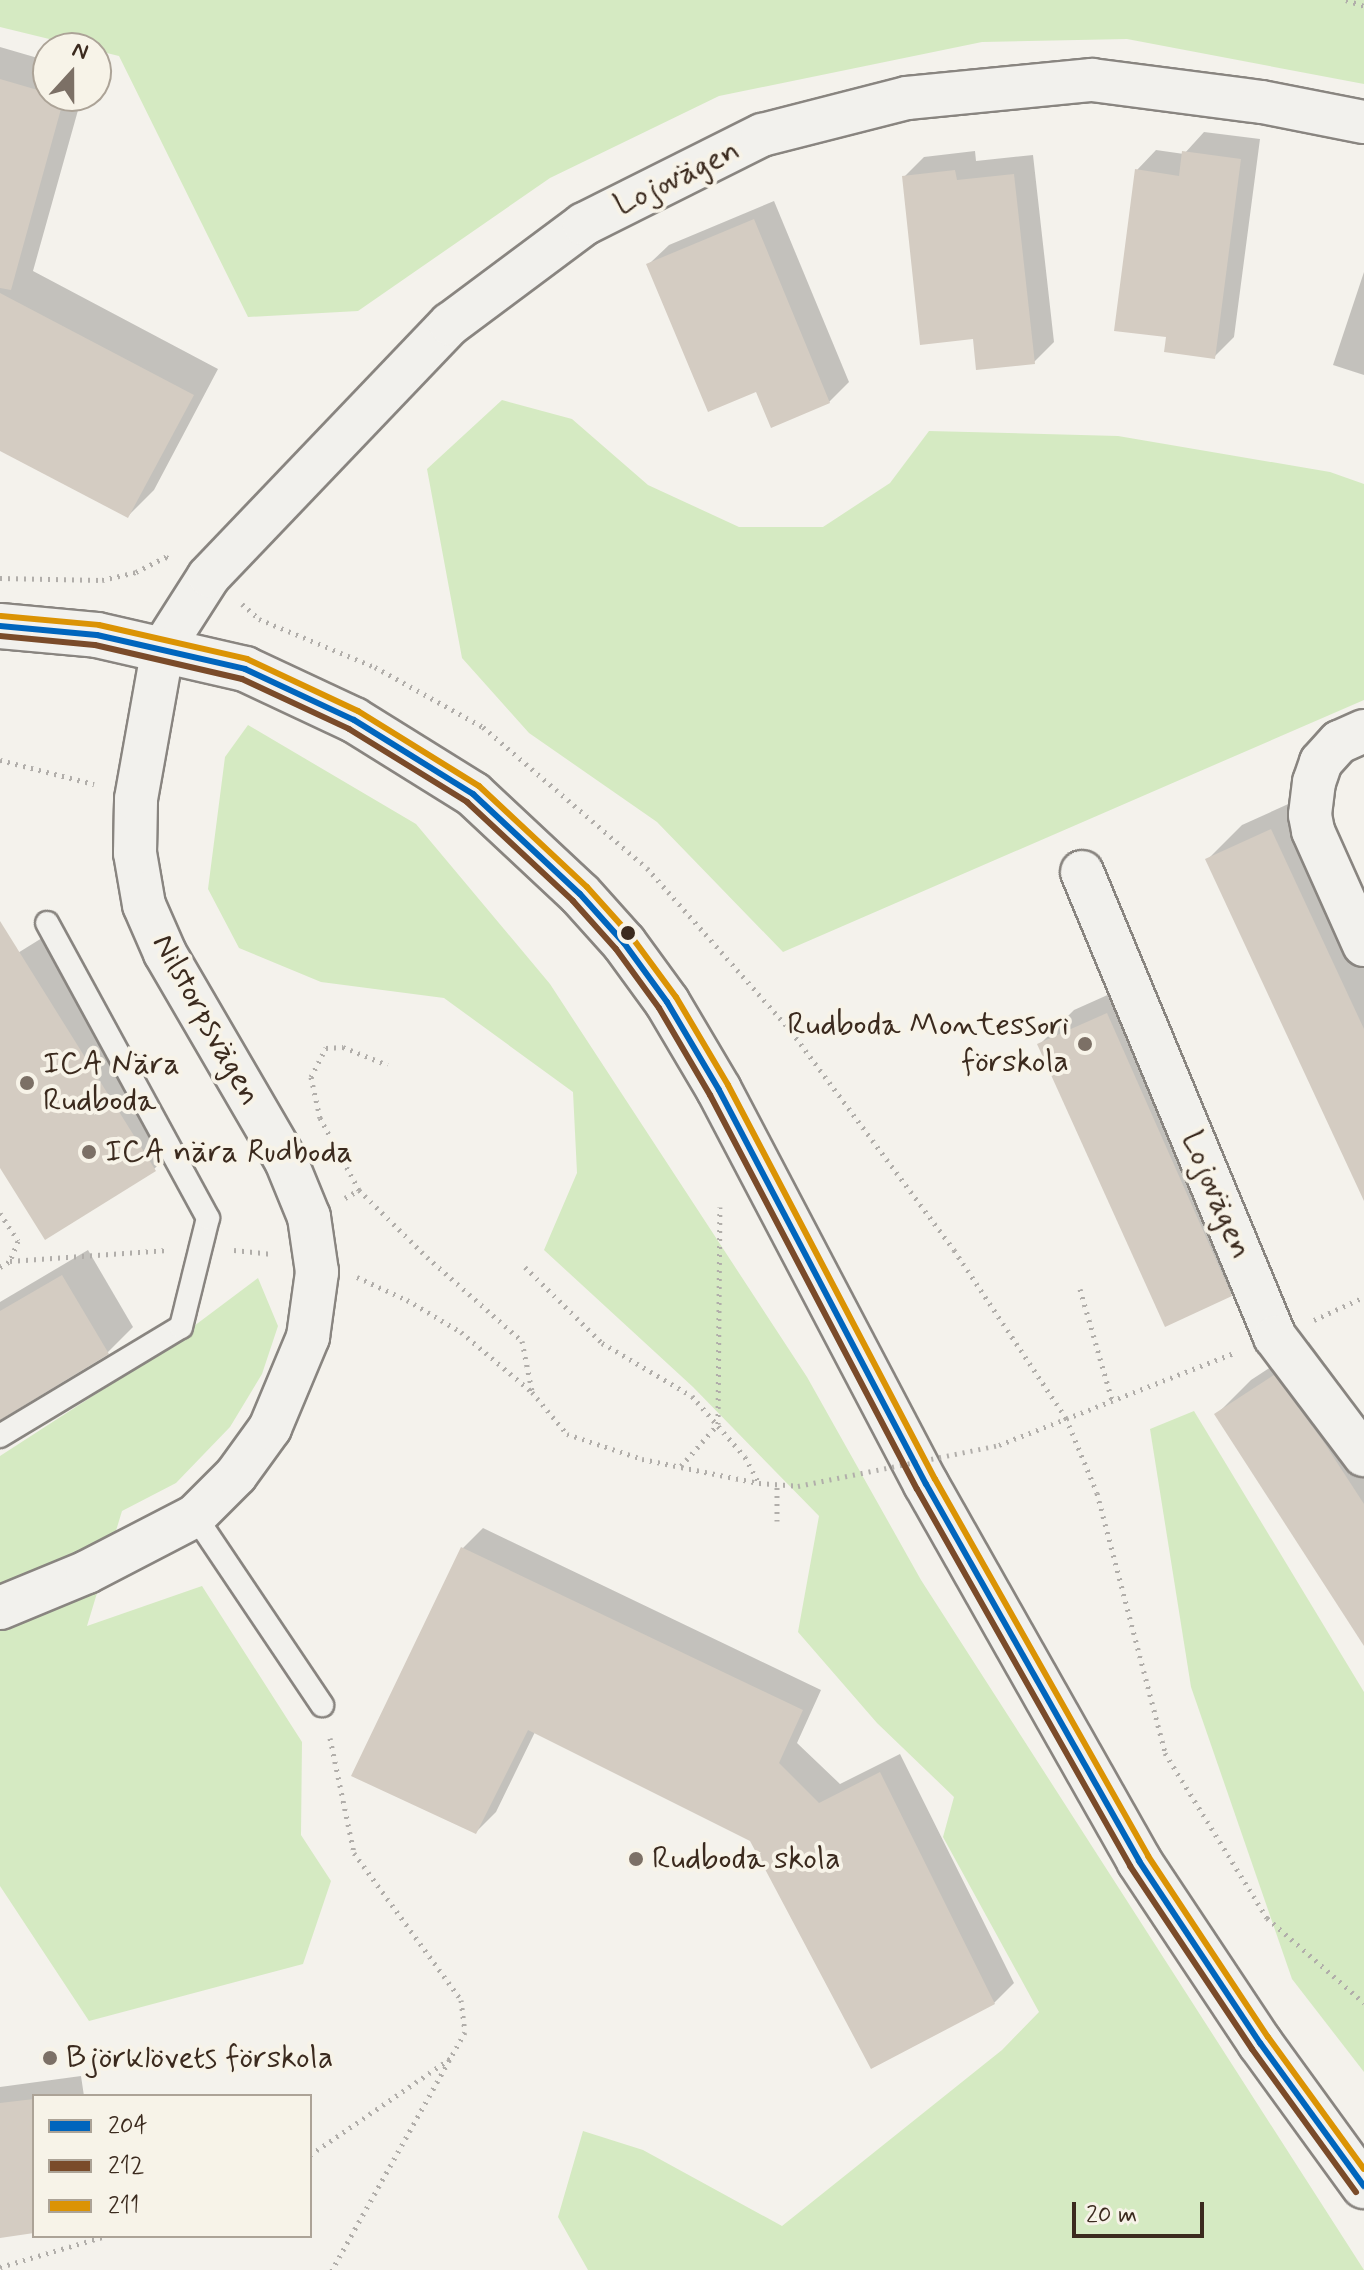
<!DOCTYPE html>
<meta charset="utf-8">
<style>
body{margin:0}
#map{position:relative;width:1364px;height:2270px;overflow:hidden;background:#f4f2ec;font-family:Mynerve,sans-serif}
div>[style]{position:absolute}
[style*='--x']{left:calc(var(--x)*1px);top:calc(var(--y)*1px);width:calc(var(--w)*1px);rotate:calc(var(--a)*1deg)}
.green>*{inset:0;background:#d5eac2}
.shadow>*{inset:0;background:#0003}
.building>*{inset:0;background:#d4ccc2}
.path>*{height:5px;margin-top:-2.5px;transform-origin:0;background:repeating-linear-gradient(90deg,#b1aeaa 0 2px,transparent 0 8px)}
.roads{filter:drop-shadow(2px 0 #898580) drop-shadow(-2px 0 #898580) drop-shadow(0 2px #898580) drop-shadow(0 -2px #898580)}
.service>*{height:22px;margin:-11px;padding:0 11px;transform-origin:11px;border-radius:11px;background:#f2f1ed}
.minor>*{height:42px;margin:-21px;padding:0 21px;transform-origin:21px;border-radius:21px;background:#f2f1ed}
.secondary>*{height:44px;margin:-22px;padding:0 22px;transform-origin:22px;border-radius:22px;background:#f2f1ed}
.path-bridge>*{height:5px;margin-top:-2.5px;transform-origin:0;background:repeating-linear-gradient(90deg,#b1aeaa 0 2px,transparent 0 8px)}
.bus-1>*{height:6px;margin:-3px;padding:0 3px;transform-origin:3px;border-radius:3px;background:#0065bd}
.bus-2>*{height:6px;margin:-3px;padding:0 3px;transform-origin:3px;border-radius:3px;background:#7a4b2a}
.bus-3>*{height:6px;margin:-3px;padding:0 3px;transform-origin:3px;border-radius:3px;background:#db9304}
.dots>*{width:22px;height:22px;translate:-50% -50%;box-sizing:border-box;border:4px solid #f7f3e8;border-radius:50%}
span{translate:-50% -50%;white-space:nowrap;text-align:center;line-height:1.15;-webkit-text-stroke:8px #f7f3e8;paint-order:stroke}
.street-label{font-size:32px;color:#3b2a1e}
.poi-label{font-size:32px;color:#3b2a1e}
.right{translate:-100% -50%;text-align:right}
.left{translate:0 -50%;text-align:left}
.legend{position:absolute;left:32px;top:2094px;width:280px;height:144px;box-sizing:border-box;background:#f7f3e8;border:2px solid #aca397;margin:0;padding:10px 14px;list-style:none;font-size:24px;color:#3b2a1e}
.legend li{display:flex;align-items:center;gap:16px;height:40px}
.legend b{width:40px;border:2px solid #aca397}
.north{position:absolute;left:32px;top:32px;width:80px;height:80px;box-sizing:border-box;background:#f7f3e8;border:2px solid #aca397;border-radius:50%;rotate:21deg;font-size:22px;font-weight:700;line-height:32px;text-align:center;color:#3b2a1e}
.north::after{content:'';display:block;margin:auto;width:28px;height:36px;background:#7c7066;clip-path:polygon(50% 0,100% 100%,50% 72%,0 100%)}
.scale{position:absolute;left:1072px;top:2202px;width:132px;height:36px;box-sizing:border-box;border:4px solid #3b2a1e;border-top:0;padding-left:10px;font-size:24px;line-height:28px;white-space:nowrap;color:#3b2a1e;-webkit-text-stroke:6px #f7f3e8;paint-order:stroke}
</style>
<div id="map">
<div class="green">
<div style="clip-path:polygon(0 0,1364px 0,1364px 84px,1127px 39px,982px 42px,719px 96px,550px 178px,358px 311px,248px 317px,119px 56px,0 27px)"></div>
<div style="clip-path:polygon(502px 400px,572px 419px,648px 485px,739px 527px,823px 527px,890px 483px,929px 431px,1118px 436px,1330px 472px,1364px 484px,1364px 700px,783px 952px,657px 822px,529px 733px,462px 658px,427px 469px)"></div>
<div style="clip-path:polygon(248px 725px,416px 824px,550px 984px,807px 1377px,921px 1580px,1364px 2270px,588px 2270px,558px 2217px,583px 2131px,643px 2150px,782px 2226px,1002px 2050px,1039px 2012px,943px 1837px,954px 1797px,877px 1723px,798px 1632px,819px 1516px,693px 1387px,544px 1250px,577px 1173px,573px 1092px,444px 998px,321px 982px,239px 948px,208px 889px,225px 757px)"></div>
<div style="clip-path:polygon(258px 1278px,278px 1326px,262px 1374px,230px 1427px,176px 1483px,122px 1511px,87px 1626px,202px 1586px,302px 1742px,301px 1835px,331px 1881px,303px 1964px,89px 2021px,0 1886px,0 1456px,150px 1359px)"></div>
<div style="clip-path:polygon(1194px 1411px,1364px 1692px,1364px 2072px,1292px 1979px,1191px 1687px,1150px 1429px)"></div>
</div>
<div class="shadow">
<div style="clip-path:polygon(0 47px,48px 61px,48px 96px,82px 96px,33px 271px,218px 369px,154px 490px,128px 516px,0 448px)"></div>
<div style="clip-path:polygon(1204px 132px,1260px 139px,1234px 337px,1214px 357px,1168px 336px,1137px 170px,1156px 150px,1184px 154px)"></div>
<div style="clip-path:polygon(975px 151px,976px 161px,1033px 155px,1054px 342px,1034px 362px,975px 337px,904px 177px,924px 157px)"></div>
<div style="clip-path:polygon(774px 201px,849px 382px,829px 402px,757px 390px,649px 264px,669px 245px)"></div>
<div style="clip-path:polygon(1364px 272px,1364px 375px,1333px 365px)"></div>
<div style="clip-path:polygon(1306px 796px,1364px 922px,1364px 1197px,1208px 859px,1242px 825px)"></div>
<div style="clip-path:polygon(42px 938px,174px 1150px,154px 1169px,0 1164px,0 964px)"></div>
<div style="clip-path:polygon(1141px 980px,1265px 1260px,1231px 1294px,1039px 1045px,1074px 1010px)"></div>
<div style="clip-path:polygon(88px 1250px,133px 1327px,107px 1353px,0 1420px,0 1302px)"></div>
<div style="clip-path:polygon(1309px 1342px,1364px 1417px,1364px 1643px,1217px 1414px,1251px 1380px)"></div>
<div style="clip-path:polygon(483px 1528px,821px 1690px,797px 1743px,840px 1784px,900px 1754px,1014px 1983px,994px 2003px,752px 1839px,535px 1732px,496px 1812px,476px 1832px,354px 1775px,463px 1548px)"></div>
<div style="clip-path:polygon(81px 2076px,84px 2096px,34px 2096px,34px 2231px,0 2236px,0 2087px)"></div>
</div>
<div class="building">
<div style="clip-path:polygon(0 79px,48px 93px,48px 96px,64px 98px,11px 290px,0 288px)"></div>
<div style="clip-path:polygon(1182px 151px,1241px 159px,1215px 359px,1164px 352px,1166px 337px,1114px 331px,1135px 169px,1179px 176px)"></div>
<div style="clip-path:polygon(955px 170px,957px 180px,1014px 174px,1035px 364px,976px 370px,973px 339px,920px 345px,902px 176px)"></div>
<div style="clip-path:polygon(754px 219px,830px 403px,771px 428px,756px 392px,708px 412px,646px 264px)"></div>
<div style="clip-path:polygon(0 293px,194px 395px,128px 518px,0 451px)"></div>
<div style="clip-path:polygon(1271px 829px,1364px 1029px,1364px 1201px,1205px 859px)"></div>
<div style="clip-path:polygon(0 921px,156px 1171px,45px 1240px,0 1168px)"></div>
<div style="clip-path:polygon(1107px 1013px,1232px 1296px,1165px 1327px,1037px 1044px)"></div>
<div style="clip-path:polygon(62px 1275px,109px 1354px,0 1420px,0 1311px)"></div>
<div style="clip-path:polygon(1274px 1375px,1323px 1441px,1364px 1504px,1364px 1646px,1214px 1414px)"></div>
<div style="clip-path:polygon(461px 1547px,803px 1710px,779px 1763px,819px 1803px,880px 1772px,995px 2004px,871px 2069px,750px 1841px,528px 1730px,476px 1834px,351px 1776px)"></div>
<div style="clip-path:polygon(34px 2099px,34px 2233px,0 2238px,0 2103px)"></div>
</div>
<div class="path">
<div style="--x:1346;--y:0;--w:19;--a:18"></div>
<div style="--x:0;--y:578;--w:102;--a:1.1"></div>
<div style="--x:102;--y:580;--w:35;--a:-13"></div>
<div style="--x:136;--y:572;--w:34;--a:-27"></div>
<div style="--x:166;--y:557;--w:4;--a:27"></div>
<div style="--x:242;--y:604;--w:23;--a:41"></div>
<div style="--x:259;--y:619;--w:126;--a:22.5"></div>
<div style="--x:375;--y:667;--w:124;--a:29.1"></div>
<div style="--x:483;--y:727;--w:216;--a:40.7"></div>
<div style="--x:647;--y:868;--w:217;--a:48.5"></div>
<div style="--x:791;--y:1031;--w:273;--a:53.3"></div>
<div style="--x:954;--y:1250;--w:202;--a:56.3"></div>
<div style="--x:1066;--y:1418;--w:81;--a:67.5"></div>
<div style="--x:1097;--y:1493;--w:269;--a:75.3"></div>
<div style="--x:1165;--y:1753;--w:194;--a:58.3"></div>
<div style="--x:1267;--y:1918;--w:129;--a:41.2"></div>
<div style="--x:0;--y:760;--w:97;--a:14.3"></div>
<div style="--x:359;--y:1190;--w:82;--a:-118.4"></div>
<div style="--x:320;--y:1118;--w:42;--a:-102.4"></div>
<div style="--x:311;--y:1077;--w:33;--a:-63"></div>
<div style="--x:326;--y:1048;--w:17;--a:-3"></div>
<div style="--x:343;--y:1047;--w:48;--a:21.8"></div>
<div style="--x:345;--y:1198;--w:16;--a:-30"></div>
<div style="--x:359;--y:1190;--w:95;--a:44.6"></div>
<div style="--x:427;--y:1257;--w:127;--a:41.5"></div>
<div style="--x:522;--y:1341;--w:51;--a:78.7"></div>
<div style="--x:0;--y:1213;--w:33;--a:57"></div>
<div style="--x:18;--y:1241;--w:22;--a:112"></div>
<div style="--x:234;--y:1250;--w:38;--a:6"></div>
<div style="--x:0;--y:1267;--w:12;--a:-31"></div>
<div style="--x:10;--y:1261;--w:158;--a:-4"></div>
<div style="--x:525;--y:1267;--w:108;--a:44.6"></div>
<div style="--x:602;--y:1343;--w:104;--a:30.5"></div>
<div style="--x:692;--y:1396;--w:81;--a:49"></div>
<div style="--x:745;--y:1457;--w:30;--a:62"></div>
<div style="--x:357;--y:1277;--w:55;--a:24.7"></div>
<div style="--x:407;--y:1300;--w:63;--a:30.7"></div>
<div style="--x:461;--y:1332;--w:93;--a:40.2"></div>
<div style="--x:532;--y:1392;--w:55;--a:50.2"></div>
<div style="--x:567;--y:1434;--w:79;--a:18.4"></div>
<div style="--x:642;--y:1459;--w:119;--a:11.6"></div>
<div style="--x:759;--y:1483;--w:39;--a:4"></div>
<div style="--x:1080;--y:1289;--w:116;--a:73.9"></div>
<div style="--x:1314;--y:1320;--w:55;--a:-24.7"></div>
<div style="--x:999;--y:1445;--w:252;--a:-21.4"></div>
<div style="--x:681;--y:1466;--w:56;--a:-48.6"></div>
<div style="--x:718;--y:1424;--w:217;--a:-89.5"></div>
<div style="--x:777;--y:1521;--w:37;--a:-90"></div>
<div style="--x:330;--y:1738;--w:117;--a:78.2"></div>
<div style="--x:354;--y:1853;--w:182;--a:53.9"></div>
<div style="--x:461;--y:2000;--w:32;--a:83"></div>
<div style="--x:465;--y:2032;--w:273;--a:119.2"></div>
<div style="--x:310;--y:2155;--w:171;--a:-34.5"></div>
<div style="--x:0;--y:2267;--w:110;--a:-16.3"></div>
</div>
<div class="roads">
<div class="service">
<div style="--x:0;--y:1436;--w:211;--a:-31.1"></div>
<div style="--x:181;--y:1327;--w:112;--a:-76.1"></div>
<div style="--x:208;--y:1218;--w:336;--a:-118.6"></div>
<div style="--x:195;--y:1516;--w:228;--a:56.1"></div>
</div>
<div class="minor">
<div style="--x:1364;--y:731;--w:27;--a:156"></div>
<div style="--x:1339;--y:742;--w:27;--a:132"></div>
<div style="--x:1321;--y:762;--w:21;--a:109"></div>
<div style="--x:1314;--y:782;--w:33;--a:97"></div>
<div style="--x:1310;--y:815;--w:16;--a:79"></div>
<div style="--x:1313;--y:831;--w:125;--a:65.9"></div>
<div style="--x:1082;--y:872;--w:503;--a:67.46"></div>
<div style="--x:1275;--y:1337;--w:148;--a:53"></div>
<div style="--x:0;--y:1608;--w:94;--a:-22.5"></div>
<div style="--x:87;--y:1572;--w:122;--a:-27.4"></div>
<div style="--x:195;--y:1516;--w:58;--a:-45"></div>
<div style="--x:236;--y:1475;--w:58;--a:-54.1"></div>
<div style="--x:270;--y:1428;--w:99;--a:-67.3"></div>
<div style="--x:308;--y:1337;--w:66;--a:-82.1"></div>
<div style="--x:317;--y:1272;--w:56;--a:-98.3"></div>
<div style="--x:309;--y:1217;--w:61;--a:-112.3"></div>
<div style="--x:286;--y:1161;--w:241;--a:-120.2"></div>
<div style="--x:165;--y:953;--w:52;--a:-113.6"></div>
<div style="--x:144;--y:905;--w:53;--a:-99.8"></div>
<div style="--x:135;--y:853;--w:54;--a:-88.9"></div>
<div style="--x:136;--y:799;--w:153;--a:-79.9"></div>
<div style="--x:163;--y:648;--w:85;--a:-57.4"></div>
<div style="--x:209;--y:576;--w:349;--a:-46.3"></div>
<div style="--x:450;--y:324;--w:167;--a:-36.7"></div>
<div style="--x:584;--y:224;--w:199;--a:-26.6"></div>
<div style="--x:762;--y:135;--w:150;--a:-14.3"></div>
<div style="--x:907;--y:98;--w:186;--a:-5.6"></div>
<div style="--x:1092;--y:80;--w:171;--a:7.4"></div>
<div style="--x:1262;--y:102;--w:104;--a:11.1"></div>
</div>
<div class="secondary">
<div style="--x:0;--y:626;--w:97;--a:5.3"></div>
<div style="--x:97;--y:635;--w:152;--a:12.9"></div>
<div style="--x:245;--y:669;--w:120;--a:25.1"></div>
<div style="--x:354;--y:720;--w:140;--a:31.9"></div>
<div style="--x:473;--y:794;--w:146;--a:43.1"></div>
<div style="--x:580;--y:894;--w:66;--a:48.1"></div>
<div style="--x:624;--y:943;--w:73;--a:53.9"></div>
<div style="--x:667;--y:1002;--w:102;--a:59.4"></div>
<div style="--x:719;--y:1090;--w:445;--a:62.3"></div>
<div style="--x:926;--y:1484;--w:433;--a:60.5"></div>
<div style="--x:1139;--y:1861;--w:219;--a:56.4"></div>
<div style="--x:1260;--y:2043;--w:177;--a:54"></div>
</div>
</div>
<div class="path-bridge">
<div style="--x:798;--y:1486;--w:205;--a:-11.5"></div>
</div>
<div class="bus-1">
<div style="--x:0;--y:626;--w:97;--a:5.3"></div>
<div style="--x:97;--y:635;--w:152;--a:12.9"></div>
<div style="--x:245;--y:669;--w:120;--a:25.1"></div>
<div style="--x:354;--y:720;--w:140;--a:31.9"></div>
<div style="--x:473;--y:794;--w:146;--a:43.1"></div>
<div style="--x:580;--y:894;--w:66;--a:48.1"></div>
<div style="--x:624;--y:943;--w:73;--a:53.9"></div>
<div style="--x:667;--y:1002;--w:102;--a:59.4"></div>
<div style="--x:719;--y:1090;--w:445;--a:62.3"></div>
<div style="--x:926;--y:1484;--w:433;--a:60.5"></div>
<div style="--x:1139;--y:1861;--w:219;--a:56.4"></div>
<div style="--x:1260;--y:2043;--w:177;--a:54"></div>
</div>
<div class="bus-2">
<div style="--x:0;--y:636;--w:95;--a:5.4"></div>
<div style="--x:95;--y:645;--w:151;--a:13"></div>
<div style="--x:242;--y:679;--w:118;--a:25"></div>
<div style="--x:349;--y:729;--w:139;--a:31.7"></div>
<div style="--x:467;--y:802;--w:145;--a:43"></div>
<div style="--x:573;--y:901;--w:64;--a:48.1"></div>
<div style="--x:616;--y:949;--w:73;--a:53.9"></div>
<div style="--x:659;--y:1008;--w:101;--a:59.6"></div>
<div style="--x:710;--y:1095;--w:445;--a:62.3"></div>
<div style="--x:917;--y:1489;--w:433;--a:60.5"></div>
<div style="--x:1130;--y:1866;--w:220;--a:56.3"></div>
<div style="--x:1252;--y:2049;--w:177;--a:54"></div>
</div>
<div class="bus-3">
<div style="--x:1;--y:616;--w:98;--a:5.2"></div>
<div style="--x:99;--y:625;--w:152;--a:12.9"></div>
<div style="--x:247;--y:659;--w:123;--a:25.1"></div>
<div style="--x:358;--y:711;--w:142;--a:31.8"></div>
<div style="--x:479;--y:786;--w:148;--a:43.1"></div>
<div style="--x:587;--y:887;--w:66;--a:48.1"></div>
<div style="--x:631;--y:936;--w:76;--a:53.6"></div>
<div style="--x:676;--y:997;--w:102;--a:59.4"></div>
<div style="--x:728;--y:1085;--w:445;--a:62.3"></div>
<div style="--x:935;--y:1479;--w:433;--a:60.5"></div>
<div style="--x:1148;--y:1856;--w:217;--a:56.5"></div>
<div style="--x:1268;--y:2037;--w:163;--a:54"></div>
</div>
<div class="dots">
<div style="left:628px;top:933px;background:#3b2a1e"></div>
<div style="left:1085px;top:1044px;background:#7c7066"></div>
<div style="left:27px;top:1083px;background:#7c7066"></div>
<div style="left:89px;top:1152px;background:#7c7066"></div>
<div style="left:636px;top:1859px;background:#7c7066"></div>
<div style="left:50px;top:2058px;background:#7c7066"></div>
</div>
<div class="street-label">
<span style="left:677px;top:178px;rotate:-26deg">Lojovägen</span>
<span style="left:206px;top:1020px;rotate:61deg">Nilstorpsvägen</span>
<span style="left:1216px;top:1195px;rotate:67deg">Lojovägen</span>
</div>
<div class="poi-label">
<span class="right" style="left:1069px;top:1044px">Rudboda Montessori<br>förskola</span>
<span class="left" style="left:43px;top:1083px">ICA Nära<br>Rudboda</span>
<span class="left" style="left:105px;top:1152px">ICA nära Rudboda</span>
<span class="left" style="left:652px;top:1859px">Rudboda skola</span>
<span class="left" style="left:66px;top:2058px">Björklövets förskola</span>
</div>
<ul class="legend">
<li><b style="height:10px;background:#0065bd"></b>204</li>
<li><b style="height:10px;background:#7a4b2a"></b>212</li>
<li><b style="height:10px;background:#db9304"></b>211</li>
</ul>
<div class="north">N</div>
<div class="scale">20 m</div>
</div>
